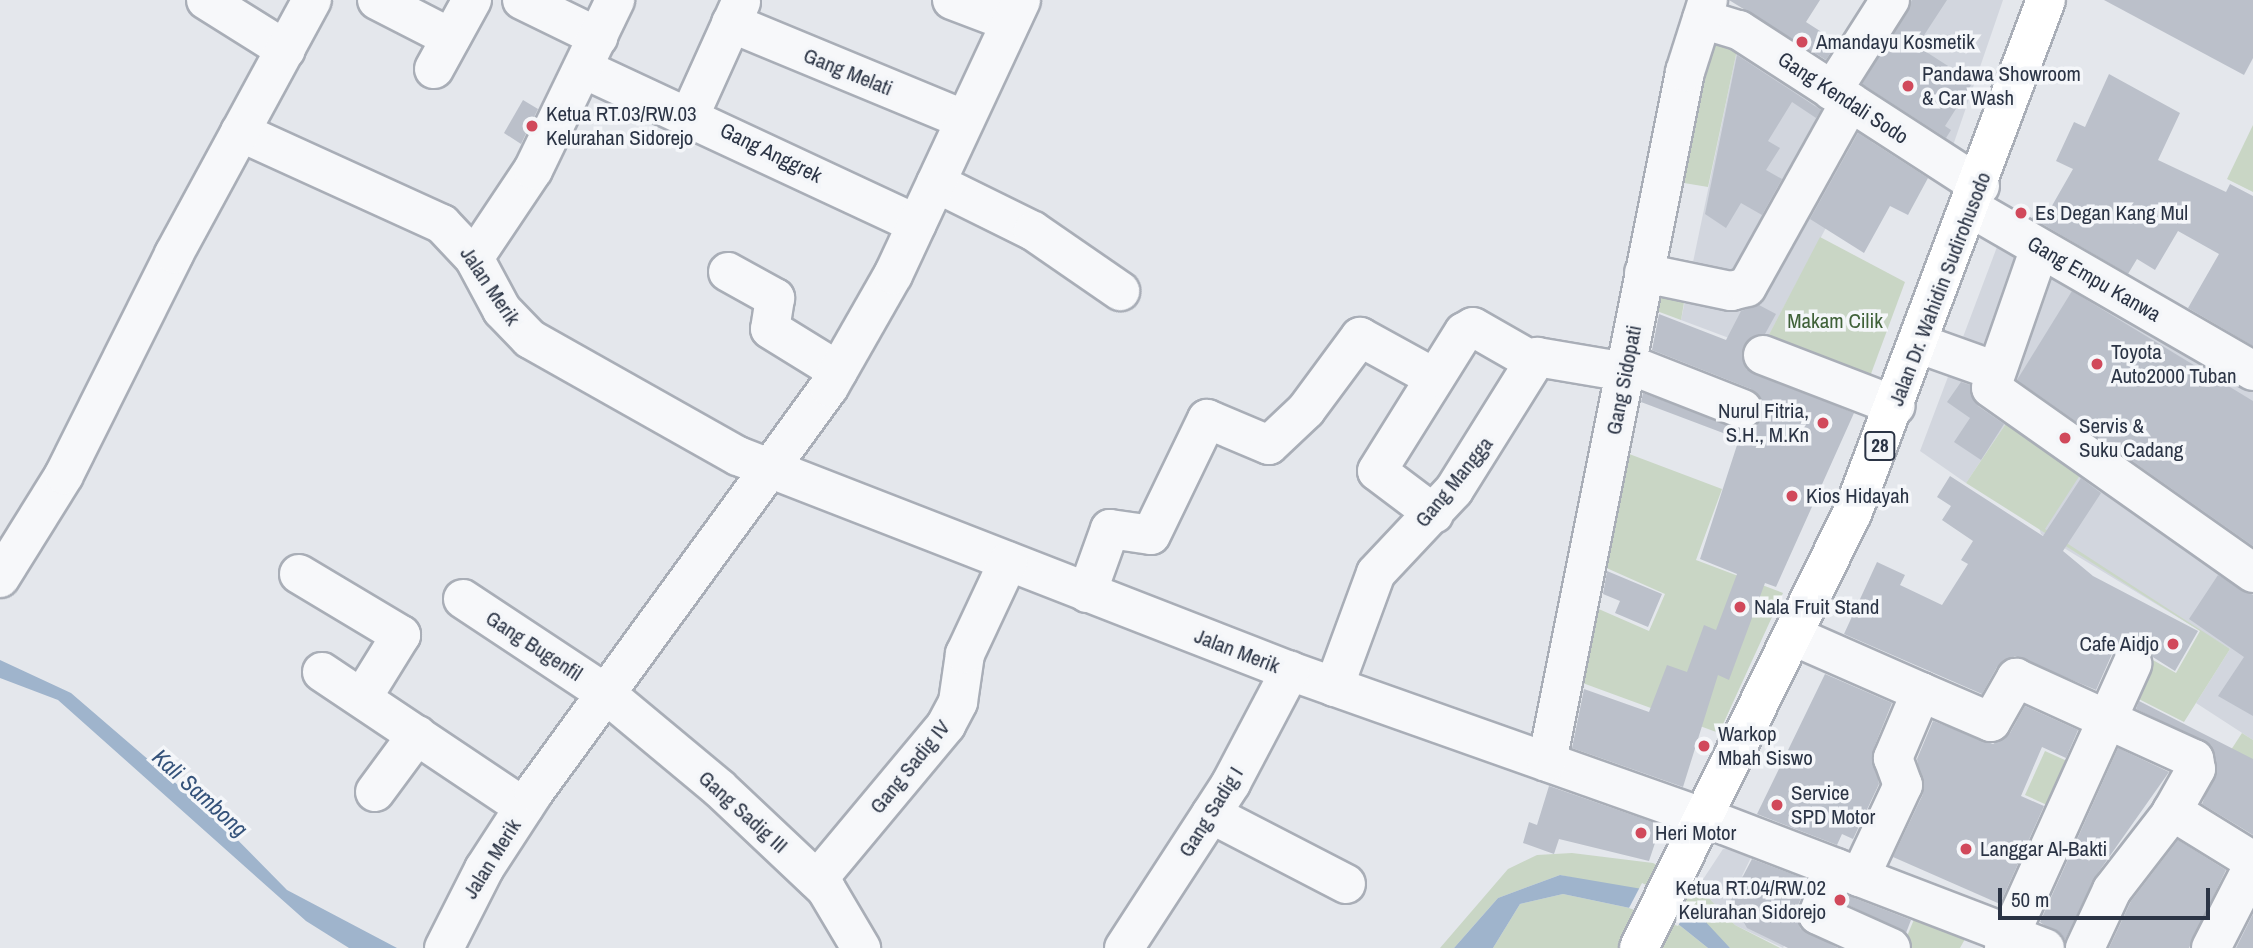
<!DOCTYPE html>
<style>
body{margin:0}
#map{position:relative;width:2253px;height:948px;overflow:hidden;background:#e4e7ec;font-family:"Archivo Narrow",sans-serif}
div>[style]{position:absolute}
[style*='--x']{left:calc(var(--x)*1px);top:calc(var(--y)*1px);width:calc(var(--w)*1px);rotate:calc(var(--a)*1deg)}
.built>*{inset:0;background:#d2d6de}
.green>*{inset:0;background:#c9d6c5}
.water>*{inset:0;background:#9fb4cc}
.pier>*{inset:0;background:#e4e7ec}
.building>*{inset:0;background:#bbc0ca}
.path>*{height:4.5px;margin-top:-2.25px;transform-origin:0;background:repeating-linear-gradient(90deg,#c2c5cb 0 5px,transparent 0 10px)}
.roads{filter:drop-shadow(2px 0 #a9aeb7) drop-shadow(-2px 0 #a9aeb7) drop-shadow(0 2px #a9aeb7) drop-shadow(0 -2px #a9aeb7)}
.minor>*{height:38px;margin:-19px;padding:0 19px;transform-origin:19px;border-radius:19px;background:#f7f8fa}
.highway>*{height:38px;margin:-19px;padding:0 19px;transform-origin:19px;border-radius:19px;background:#fff}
.dots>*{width:19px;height:19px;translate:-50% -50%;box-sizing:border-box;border:4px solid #f4f6f9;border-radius:50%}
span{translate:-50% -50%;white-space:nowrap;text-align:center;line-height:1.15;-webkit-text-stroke:7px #f4f6f9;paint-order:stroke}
.shield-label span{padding:2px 5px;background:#f4f6f9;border:2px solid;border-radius:5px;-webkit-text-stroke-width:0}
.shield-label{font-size:19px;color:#2b3445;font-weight:700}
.poi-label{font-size:21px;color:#2b3445}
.left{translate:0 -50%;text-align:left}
.right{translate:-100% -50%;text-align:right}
.street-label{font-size:21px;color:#2b3445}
.park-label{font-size:21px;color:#3f6138}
.water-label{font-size:23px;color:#34527a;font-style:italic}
.scale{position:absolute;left:1998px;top:888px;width:212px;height:32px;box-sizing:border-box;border:4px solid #2b3445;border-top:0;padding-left:9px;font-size:21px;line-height:24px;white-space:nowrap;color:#2b3445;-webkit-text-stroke:5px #f4f6f9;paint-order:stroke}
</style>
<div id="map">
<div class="built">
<div style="clip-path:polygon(1896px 0,2003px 0,1948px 160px,1840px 90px)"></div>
<div style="clip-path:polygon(1740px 36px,1879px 128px,1761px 350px,1681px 320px)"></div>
<div style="clip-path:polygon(2003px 231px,2253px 376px,2253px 740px,2196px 703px,2230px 649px,2041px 534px,2007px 422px,1966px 483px,1920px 451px)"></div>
<div style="clip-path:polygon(1756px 847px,1742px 876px,1803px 907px,1783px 948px,1735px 925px,1698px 887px,1723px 849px)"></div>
</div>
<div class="green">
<div style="clip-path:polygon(1740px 36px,1708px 187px,1672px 181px,1703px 40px)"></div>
<div style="clip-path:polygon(2253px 125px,2253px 192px,2227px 179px)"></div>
<div style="clip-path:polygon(1820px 237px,1905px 282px,1865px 390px,1761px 350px)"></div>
<div style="clip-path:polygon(1651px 284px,1686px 291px,1681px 320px,1646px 307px)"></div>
<div style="clip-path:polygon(2007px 422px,2082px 472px,2045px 529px,2230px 649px,2184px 722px,2125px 692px,2144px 655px,2176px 673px,2200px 631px,1966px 483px)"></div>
<div style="clip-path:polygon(1616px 449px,1722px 489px,1696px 560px,1783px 593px,1719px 733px,1569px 678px,1585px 603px,1649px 631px,1665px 594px,1593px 562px)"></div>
<div style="clip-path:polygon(2242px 733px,2253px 740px,2253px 769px,2229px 753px)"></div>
<div style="clip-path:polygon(2045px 751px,2078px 766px,2058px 810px,2025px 795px)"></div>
<div style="clip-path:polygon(1572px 853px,1653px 863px,1698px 887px,1735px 925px,1780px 948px,1730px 948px,1673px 899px,1560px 875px,1498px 898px,1454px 948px,1440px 948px,1508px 869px,1537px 855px)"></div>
<div style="clip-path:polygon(1563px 894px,1668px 916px,1708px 948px,1493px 948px,1520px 904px)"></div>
<div style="clip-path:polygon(1918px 910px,1970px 930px,1960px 948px,1902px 948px)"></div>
</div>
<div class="water">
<div style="clip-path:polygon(0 660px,71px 693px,215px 817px,287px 890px,397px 948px,349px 948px,306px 921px,58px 700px,0 678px)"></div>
<div style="clip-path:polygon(1560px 875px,1654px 891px,1703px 919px,1730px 948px,1708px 948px,1668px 916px,1563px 894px,1520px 904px,1493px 948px,1454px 948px,1498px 898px)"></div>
</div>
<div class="pier">
<div style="clip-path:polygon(1642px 883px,1689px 905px,1678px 926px,1629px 908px)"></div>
</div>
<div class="building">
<div style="clip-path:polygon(1729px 0,1820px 0,1806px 22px,1837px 42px,1826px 60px)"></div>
<div style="clip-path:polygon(1912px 0,1947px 0,1917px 46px,1973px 82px,1945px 126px,1951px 130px,1946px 138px,1862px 84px)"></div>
<div style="clip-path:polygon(2104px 0,2253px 0,2253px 58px,2244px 75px)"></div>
<div style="clip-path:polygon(1737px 55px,1821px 110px,1816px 118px,1792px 102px,1768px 141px,1780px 148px,1766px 170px,1782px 179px,1762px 215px,1741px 203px,1726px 228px,1705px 214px)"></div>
<div style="clip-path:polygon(2109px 74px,2180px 113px,2158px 160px,2226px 192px,2230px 184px,2253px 196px,2253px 346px,2188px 308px,2219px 254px,2178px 231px,2155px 270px,2137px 259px,2128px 274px,2032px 218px,2040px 206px,2049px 211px,2073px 169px,2056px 161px,2074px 122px,2085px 127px)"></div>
<div style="clip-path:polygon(523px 100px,538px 109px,521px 144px,504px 133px)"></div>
<div style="clip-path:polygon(1858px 133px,1928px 178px,1908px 215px,1890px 206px,1864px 253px,1810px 219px)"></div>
<div style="clip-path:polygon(2072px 291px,2253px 401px,2253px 546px,2017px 380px)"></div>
<div style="clip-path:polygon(1759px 305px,1776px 314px,1765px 334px,1743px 347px,1746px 369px,1854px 413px,1776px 587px,1765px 583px,1729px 680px,1718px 675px,1683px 787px,1572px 748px,1584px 689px,1649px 712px,1667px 665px,1687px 672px,1704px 625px,1716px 630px,1737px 574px,1700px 559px,1739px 439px,1641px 402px,1643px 393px,1746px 431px,1757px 426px,1764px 405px,1751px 389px,1652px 350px,1659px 314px,1726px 340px,1741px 311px)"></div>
<div style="clip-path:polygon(1961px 382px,1970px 385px,1978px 406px,2004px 424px,1981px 460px,1954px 442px,1970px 418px,1947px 402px)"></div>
<div style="clip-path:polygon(1950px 476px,2043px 536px,2081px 478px,2101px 493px,2063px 551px,2093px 576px,2198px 631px,2175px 671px,2129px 642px,2112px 654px,2096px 690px,2015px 656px,1997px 667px,1982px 694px,1844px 634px,1877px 562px,1905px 575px,1900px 585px,1942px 605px,1968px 564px,1961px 560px,1973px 541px,1942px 520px,1951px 506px,1937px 497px)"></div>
<div style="clip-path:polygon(1607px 571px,1662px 594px,1648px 627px,1615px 613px,1620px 601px,1603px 594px)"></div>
<div style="clip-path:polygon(2218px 575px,2253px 595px,2253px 716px,2218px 696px,2244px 657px,2189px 619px)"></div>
<div style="clip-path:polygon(1825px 674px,1892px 703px,1873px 750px,1879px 784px,1853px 839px,1842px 834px,1837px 845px,1757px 814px)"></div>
<div style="clip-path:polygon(2139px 701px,2253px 759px,2253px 835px,2202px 804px,2217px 766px,2211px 745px,2136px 709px)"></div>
<div style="clip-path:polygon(2025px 706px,2078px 730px,2066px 758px,2042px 747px,2021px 796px,2044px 806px,2000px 904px,1893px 857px,1923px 794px,1917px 759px,1933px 721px,1993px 744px,2010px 733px)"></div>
<div style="clip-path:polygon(2118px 748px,2169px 772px,2095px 877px,2065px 940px,2040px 922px)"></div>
<div style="clip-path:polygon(1549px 786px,1661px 825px,1649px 861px,1559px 839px,1554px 854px,1523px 843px,1529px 822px,1537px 825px)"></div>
<div style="clip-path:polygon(2178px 840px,2226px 870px,2189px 948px,2109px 948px,2131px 901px)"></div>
<div style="clip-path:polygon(1752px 859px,1808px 880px,1797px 908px,1800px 928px,1838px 948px,1788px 948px,1747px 928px,1731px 899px)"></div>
<div style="clip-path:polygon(1849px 896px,1911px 920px,1906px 933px,1846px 904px)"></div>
<div style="clip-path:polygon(2253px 914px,2253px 948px,2236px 948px)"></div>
</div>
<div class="path">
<div style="--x:2135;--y:419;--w:14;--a:34"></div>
</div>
<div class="roads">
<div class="minor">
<div style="--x:206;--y:0;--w:94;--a:32"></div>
<div style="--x:377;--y:0;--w:83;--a:27.2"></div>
<div style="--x:522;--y:0;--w:85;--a:26"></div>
<div style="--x:952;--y:0;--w:62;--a:20.8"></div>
<div style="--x:1702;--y:19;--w:39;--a:17"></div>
<div style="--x:1739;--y:30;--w:287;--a:32.9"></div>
<div style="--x:731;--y:23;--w:253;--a:22.5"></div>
<div style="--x:434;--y:69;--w:79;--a:-61.2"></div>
<div style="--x:584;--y:69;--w:367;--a:25"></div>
<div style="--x:1832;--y:91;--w:108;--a:-57.5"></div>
<div style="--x:690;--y:115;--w:124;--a:-65.7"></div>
<div style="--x:240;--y:132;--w:222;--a:24.5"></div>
<div style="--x:442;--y:224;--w:47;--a:46.7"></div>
<div style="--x:474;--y:258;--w:59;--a:61.7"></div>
<div style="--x:502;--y:310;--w:40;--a:46"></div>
<div style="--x:530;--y:339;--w:239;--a:29.4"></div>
<div style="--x:738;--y:456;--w:592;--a:21.28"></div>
<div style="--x:1290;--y:671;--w:441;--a:19.5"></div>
<div style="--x:1706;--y:818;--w:363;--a:21"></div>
<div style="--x:936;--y:183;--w:108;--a:26.3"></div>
<div style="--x:1033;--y:231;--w:106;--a:34.6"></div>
<div style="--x:1971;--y:208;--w:326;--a:30"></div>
<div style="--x:474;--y:258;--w:106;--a:-56.2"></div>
<div style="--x:533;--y:170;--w:189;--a:-64.2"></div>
<div style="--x:2035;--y:262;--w:133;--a:109.2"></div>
<div style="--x:1991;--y:388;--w:321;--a:35.2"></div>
<div style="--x:728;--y:272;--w:54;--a:29"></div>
<div style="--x:775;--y:298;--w:31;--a:99"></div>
<div style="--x:770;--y:329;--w:80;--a:31.7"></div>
<div style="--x:1644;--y:273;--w:89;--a:11.7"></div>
<div style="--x:1731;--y:291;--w:16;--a:-14"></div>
<div style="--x:1747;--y:287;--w:212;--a:-60.9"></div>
<div style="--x:1920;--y:344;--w:77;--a:19.6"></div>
<div style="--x:1763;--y:355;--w:142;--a:21"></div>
<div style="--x:1628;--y:364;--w:123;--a:21.4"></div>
<div style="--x:1434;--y:514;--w:71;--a:-143"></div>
<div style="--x:1377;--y:471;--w:164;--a:-58"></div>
<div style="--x:1464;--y:332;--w:10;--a:-29"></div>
<div style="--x:1473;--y:327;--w:70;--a:29.8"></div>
<div style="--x:299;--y:574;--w:119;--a:30.9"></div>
<div style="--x:401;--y:635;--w:74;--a:121.8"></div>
<div style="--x:0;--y:578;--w:121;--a:-58.1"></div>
<div style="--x:64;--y:475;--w:247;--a:-63.5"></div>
<div style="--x:174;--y:254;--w:289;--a:-61.5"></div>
<div style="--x:1087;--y:593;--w:68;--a:-70.2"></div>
<div style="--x:1110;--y:529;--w:41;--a:8.3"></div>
<div style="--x:1151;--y:535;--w:129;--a:-64.2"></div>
<div style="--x:1207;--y:419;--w:67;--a:22.8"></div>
<div style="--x:1269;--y:445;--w:51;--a:-43.4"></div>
<div style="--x:1306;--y:410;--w:91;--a:-53.5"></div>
<div style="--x:1360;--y:337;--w:85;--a:28.7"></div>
<div style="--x:463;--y:599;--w:170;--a:33.5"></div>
<div style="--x:605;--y:693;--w:148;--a:39.8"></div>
<div style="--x:719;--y:788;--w:147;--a:43.3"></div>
<div style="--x:826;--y:889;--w:69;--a:59.3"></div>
<div style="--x:1796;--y:637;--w:137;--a:23.7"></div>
<div style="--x:1921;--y:692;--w:72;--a:113"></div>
<div style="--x:1893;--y:758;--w:29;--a:70"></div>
<div style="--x:1903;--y:785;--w:102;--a:115.1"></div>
<div style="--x:322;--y:672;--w:243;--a:33.8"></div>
<div style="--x:1334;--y:687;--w:121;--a:-69.8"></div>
<div style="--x:1376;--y:573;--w:114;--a:-46.8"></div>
<div style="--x:1454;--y:490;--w:157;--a:-58"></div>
<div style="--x:1537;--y:357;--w:90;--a:9.6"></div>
<div style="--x:1921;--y:692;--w:76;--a:23.2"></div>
<div style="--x:1991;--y:722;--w:51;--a:-60.4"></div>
<div style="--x:2016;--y:678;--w:196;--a:24.5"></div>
<div style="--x:2194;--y:759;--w:10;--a:79"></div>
<div style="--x:2196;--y:769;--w:53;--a:119.5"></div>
<div style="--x:2170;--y:815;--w:95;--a:127.7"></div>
<div style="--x:2112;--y:890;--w:64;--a:115"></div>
<div style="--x:1547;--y:762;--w:704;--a:-78.69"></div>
<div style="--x:1685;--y:72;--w:76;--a:-72.3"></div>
<div style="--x:375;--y:792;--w:71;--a:-53.6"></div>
<div style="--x:2172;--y:811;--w:95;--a:31.7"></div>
<div style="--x:1211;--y:814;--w:152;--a:27.4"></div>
<div style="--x:1836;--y:868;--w:50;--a:111"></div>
<div style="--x:1818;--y:915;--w:80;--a:24.3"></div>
<div style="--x:817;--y:880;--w:202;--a:-50.2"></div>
<div style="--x:946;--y:725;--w:26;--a:-62"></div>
<div style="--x:958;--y:702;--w:49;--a:-81.7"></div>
<div style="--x:965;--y:654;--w:102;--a:-64.9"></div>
<div style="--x:444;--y:948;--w:89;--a:-63.1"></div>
<div style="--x:484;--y:869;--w:92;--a:-57"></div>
<div style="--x:534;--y:792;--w:501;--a:-53.93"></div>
<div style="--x:829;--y:387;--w:129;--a:-60.3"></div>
<div style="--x:893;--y:275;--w:303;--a:-65"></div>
<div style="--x:1124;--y:948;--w:197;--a:-57"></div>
<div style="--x:1231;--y:783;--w:127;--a:-62.2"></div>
<div style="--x:2004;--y:948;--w:312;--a:-65.7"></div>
<div style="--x:2211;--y:948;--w:92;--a:-62.9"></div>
</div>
<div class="highway">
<div style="--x:1639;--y:948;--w:483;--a:-63.9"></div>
<div style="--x:1852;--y:514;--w:549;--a:-69.32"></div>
</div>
</div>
<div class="dots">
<div style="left:1802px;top:42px;background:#d1495b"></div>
<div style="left:1908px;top:86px;background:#d1495b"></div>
<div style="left:532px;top:126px;background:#d1495b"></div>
<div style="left:2021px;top:213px;background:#d1495b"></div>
<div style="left:2097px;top:364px;background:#d1495b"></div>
<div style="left:1823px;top:423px;background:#d1495b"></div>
<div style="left:2065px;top:438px;background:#d1495b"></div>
<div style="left:1792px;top:496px;background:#d1495b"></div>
<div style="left:1740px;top:607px;background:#d1495b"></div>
<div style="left:2173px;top:644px;background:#d1495b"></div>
<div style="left:1704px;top:746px;background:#d1495b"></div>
<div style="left:1777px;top:805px;background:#d1495b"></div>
<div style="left:1641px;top:833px;background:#d1495b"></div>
<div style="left:1966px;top:849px;background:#d1495b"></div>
<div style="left:1840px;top:900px;background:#d1495b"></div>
</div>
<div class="shield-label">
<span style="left:1880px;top:446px">28</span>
</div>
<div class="poi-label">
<span class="left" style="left:1816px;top:42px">Amandayu Kosmetik</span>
<span class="left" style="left:1922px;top:86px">Pandawa Showroom<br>&amp; Car Wash</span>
<span class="left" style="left:546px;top:126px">Ketua RT.03/RW.03<br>Kelurahan Sidorejo</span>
<span class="left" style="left:2035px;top:213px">Es Degan Kang Mul</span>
<span class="left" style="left:2111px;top:364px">Toyota<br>Auto2000 Tuban</span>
<span class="right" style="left:1809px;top:423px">Nurul Fitria,<br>S.H., M.Kn</span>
<span class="left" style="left:2079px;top:438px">Servis &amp;<br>Suku Cadang</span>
<span class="left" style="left:1806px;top:496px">Kios Hidayah</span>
<span class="left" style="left:1754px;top:607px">Nala Fruit Stand</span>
<span class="right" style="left:2159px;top:644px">Cafe Aidjo</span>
<span class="left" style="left:1718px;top:746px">Warkop<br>Mbah Siswo</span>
<span class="left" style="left:1791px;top:805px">Service<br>SPD Motor</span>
<span class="left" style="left:1655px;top:833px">Heri Motor</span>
<span class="left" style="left:1980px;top:849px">Langgar Al-Bakti</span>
<span class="right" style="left:1826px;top:900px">Ketua RT.04/RW.02<br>Kelurahan Sidorejo</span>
</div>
<div class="street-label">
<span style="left:848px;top:72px;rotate:22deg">Gang Melati</span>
<span style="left:1843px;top:98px;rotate:33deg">Gang Kendali Sodo</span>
<span style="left:771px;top:153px;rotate:26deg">Gang Anggrek</span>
<span style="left:2094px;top:279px;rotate:30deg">Gang Empu Kanwa</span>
<span style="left:490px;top:286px;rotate:56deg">Jalan Merik</span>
<span style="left:1940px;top:289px;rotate:-69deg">Jalan Dr. Wahidin Sudirohusodo</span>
<span style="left:1624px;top:380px;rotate:-79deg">Gang Sidopati</span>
<span style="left:1454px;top:482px;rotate:-51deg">Gang Mangga</span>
<span style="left:534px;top:646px;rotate:33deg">Gang Bugenfil</span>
<span style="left:1237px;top:651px;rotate:21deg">Jalan Merik</span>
<span style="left:910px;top:767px;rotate:-51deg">Gang Sadig IV</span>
<span style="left:743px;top:812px;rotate:42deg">Gang Sadig III</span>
<span style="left:1211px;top:812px;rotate:-58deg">Gang Sadig I</span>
<span style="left:492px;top:859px;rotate:-58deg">Jalan Merik</span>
</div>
<div class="park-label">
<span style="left:1835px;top:321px">Makam Cilik</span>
</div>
<div class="water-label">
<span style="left:200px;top:793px;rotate:42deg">Kali Sambong</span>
</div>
<div class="scale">50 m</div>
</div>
